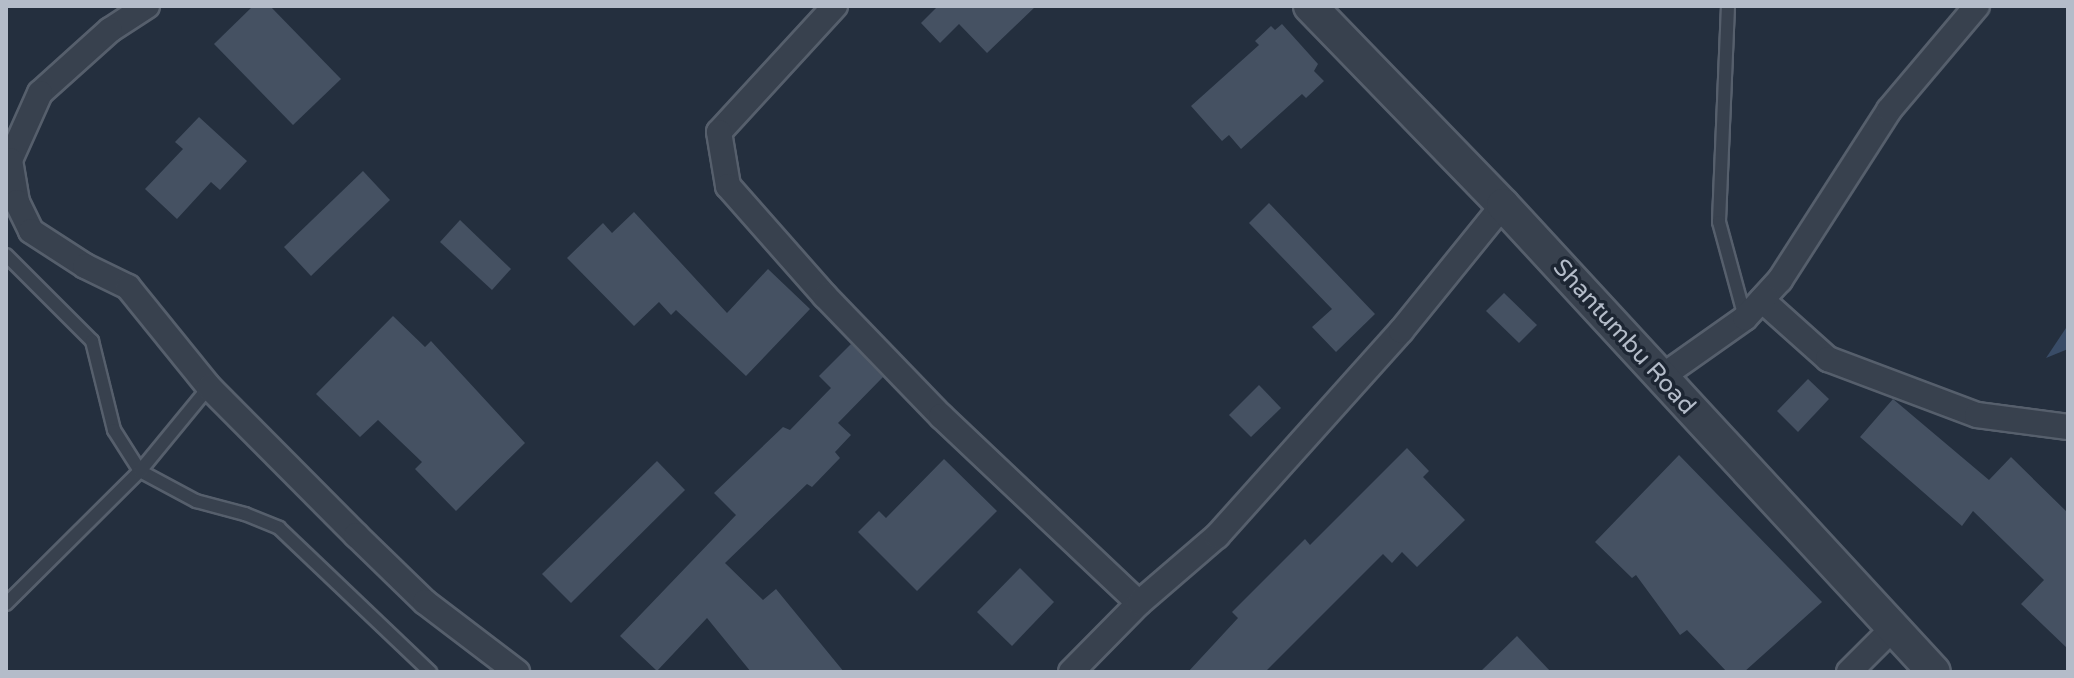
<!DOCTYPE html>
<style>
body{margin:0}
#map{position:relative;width:2074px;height:678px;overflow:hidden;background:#242f3e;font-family:"Varela Round",sans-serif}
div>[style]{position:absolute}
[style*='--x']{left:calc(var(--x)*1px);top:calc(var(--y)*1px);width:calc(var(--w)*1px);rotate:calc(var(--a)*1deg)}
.water>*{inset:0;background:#394c67}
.building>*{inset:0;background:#455162}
.roads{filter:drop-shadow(2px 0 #565f6c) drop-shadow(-2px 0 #565f6c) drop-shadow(0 2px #565f6c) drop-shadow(0 -2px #565f6c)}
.service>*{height:12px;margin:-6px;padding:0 6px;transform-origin:6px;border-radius:6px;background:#38414e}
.minor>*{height:24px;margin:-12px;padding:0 12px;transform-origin:12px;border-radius:12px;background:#38414e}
.tertiary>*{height:32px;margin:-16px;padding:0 16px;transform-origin:16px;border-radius:16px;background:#38414e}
span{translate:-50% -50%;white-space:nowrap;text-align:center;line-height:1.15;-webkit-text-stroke:7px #1d2633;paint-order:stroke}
.street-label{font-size:24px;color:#b4bcc9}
.frame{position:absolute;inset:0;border:8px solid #b4bcc9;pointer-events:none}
</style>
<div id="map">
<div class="water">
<div style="clip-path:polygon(2068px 325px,2068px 349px,2046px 358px)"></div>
</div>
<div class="building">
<div style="clip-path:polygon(253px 6px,270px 6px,341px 79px,293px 125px,214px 44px)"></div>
<div style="clip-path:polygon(938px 6px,1036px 6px,987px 53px,959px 24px,940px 43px,921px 23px)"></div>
<div style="clip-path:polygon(1282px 24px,1318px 64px,1314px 71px,1324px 81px,1306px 98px,1302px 94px,1241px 149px,1229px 135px,1222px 141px,1191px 106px,1259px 45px,1255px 41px,1271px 26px,1275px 30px)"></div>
<div style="clip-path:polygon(199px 117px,247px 161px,220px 190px,211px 182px,177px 219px,145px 189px,183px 149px,175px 142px)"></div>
<div style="clip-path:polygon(363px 171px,390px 200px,311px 276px,284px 247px)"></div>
<div style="clip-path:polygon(1269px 203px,1375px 314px,1336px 352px,1312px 327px,1332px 309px,1249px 223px)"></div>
<div style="clip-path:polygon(634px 212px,727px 313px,768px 269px,810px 309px,746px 376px,676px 310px,671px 315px,659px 302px,634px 326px,567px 258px,603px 223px,612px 233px)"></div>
<div style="clip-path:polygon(460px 220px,511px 269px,492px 290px,440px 242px)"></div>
<div style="clip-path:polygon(1504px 293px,1537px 325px,1519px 343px,1486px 311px)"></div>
<div style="clip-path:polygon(393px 316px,425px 347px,431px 341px,525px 443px,456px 511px,415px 469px,422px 462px,378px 420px,360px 437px,316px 394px)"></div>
<div style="clip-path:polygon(851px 344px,883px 377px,838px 423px,851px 435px,835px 452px,840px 458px,812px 487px,807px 484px,725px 563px,763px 600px,776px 589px,844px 672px,751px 672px,707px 618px,657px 671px,620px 636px,736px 515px,714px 493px,783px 427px,790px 430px,831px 388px,819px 376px)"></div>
<div style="clip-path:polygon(1808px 379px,1829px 399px,1798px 432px,1777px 411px)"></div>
<div style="clip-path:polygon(1259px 385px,1281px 408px,1251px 437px,1229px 415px)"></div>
<div style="clip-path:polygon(1893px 399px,1989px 480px,2011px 457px,2068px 513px,2068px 649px,2021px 604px,2044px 580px,1973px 511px,1962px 526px,1860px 437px)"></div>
<div style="clip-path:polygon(1407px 448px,1429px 471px,1423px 477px,1465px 520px,1417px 567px,1402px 552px,1392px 563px,1383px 554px,1265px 672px,1188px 672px,1238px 618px,1232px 612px,1305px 539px,1310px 545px)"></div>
<div style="clip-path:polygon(1679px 455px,1822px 602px,1744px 672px,1727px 672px,1687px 630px,1680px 635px,1636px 575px,1632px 578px,1595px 542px)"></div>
<div style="clip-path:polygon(944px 459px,997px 511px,917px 591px,858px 532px,879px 511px,886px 518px)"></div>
<div style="clip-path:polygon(657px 461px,685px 490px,571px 603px,542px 574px)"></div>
<div style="clip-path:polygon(1020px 568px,1054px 602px,1012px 646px,977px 612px)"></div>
<div style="clip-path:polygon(1517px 636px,1551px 672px,1480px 672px)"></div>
</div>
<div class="roads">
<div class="service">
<div style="--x:1728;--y:6;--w:216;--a:92.4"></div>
<div style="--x:1719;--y:222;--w:99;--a:74.8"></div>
<div style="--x:6;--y:255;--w:122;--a:45"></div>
<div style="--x:92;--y:341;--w:92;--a:76.1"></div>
<div style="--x:114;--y:430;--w:49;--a:57.6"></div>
<div style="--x:140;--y:471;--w:64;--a:28.2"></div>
<div style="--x:196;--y:501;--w:51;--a:14.9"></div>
<div style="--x:245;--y:514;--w:37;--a:22"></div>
<div style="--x:279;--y:528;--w:209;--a:43.6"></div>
<div style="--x:6;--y:604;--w:189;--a:-44.8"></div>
<div style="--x:140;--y:471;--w:109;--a:-50.6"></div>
</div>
<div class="minor">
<div style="--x:147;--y:6;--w:44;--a:147"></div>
<div style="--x:110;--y:30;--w:94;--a:138"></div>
<div style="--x:40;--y:93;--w:73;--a:114.1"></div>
<div style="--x:10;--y:160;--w:43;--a:80.5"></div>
<div style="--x:17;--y:202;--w:32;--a:64"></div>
<div style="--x:31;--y:231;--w:64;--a:32.9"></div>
<div style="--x:85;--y:266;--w:48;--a:26"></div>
<div style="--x:128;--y:287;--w:129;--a:51"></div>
<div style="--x:209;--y:387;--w:209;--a:45.2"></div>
<div style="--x:356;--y:535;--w:96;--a:44.2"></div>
<div style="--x:425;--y:602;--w:116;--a:37.3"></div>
<div style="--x:835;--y:6;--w:171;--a:132.6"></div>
<div style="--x:719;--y:132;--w:55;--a:80.5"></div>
<div style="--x:728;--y:186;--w:147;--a:48.6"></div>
<div style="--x:825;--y:296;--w:167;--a:46"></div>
<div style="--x:941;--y:416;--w:272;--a:43.4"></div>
<div style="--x:1762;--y:300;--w:89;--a:41.8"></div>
<div style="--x:1828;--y:359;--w:159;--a:20.6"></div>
<div style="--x:1977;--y:415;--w:92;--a:7.5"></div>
<div style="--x:1660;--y:378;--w:104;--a:-35.2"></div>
<div style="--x:1745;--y:318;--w:52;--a:-47.4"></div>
<div style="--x:1780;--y:280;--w:202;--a:-57.3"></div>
<div style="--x:1889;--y:110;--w:136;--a:-49.8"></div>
<div style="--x:1071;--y:672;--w:97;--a:-45.4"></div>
<div style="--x:1139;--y:603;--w:103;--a:-40.7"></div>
<div style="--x:1217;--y:536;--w:275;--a:-48.1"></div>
<div style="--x:1401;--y:331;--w:162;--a:-51"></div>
<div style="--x:1849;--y:672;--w:62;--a:-45"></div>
</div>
<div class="tertiary">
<div style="--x:1310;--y:6;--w:277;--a:45.9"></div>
<div style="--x:1503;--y:205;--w:635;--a:47.3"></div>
</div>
</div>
<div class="street-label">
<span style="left:1624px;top:337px;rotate:48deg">Shantumbu Road</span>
</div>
<div class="frame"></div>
</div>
